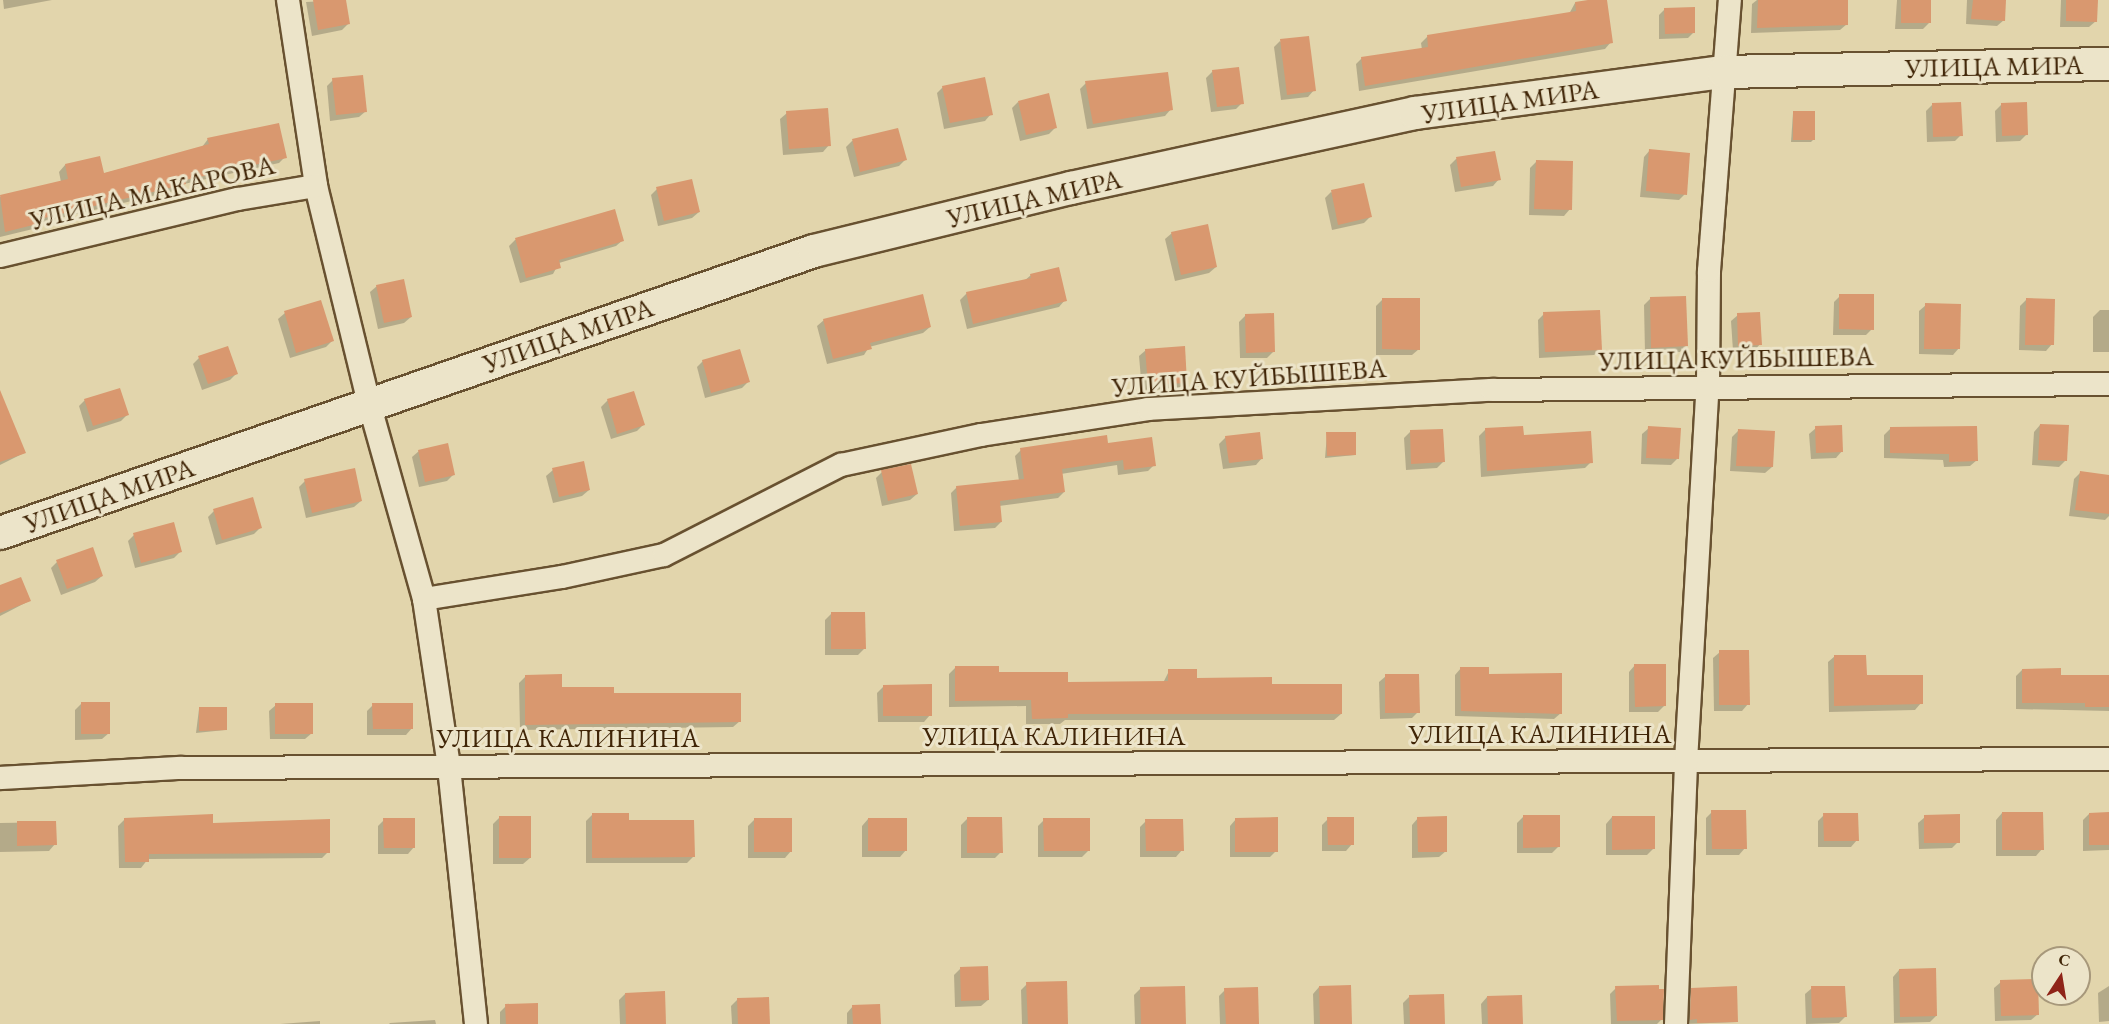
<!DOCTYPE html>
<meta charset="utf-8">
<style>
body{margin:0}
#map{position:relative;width:2109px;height:1024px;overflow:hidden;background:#e2d5ac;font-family:"EB Garamond",serif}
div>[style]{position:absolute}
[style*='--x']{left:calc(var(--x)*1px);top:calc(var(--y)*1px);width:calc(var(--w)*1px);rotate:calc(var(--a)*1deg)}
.shadow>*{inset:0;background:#0003}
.building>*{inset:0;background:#d9986f}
.roads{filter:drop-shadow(2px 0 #685130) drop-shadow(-2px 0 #685130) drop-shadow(0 2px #685130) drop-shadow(0 -2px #685130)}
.street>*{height:22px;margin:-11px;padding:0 11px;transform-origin:11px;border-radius:11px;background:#ece4c9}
.secondary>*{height:32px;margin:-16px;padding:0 16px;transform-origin:16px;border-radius:16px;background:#ece4c9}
span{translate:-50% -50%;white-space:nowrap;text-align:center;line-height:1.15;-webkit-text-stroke:6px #ece4c9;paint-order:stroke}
.street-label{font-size:27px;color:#402507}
.north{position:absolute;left:2031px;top:946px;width:60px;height:60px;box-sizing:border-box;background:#ece4c9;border:2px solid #a7987b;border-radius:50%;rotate:12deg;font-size:16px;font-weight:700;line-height:24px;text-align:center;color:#402507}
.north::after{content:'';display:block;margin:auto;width:21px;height:27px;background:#8f2418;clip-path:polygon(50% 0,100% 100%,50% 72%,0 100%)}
</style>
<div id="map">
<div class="shadow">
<div style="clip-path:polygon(3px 0,52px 0,4px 9px)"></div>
<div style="clip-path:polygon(344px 0,348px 24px,342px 30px,312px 36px,306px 2px)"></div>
<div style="clip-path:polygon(1605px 0,1611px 42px,1605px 49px,1359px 91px,1356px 64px,1362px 58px,1422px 50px,1421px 43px,1427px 37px,1569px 14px,1575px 3px)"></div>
<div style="clip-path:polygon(1757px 0,1847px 0,1847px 24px,1840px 30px,1751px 33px,1752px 4px)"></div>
<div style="clip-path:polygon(1930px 0,1930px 22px,1923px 29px,1895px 29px,1897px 0)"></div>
<div style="clip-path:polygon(1967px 0,2005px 0,2004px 20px,1997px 26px,1966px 24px)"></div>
<div style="clip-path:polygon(2061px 0,2096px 0,2096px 21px,2089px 27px,2060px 27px)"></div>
<div style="clip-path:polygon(1665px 9px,1694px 32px,1688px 38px,1659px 39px,1659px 15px)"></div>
<div style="clip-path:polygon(1280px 41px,1314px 90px,1308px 97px,1281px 100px,1274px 47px)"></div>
<div style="clip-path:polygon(1213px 71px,1242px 103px,1236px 109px,1211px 112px,1206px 78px)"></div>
<div style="clip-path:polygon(333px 80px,366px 111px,359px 117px,330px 121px,327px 86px)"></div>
<div style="clip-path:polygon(1086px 83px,1171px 109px,1165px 116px,1087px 129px,1080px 89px)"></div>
<div style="clip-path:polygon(943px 87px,991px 114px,985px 121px,944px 129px,937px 93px)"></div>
<div style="clip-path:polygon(1018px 102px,1056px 127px,1049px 134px,1020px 141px,1012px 108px)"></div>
<div style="clip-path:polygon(2002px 104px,2026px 135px,2020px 141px,1996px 142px,1995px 111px)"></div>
<div style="clip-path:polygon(1932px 105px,1961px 135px,1955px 141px,1927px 142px,1926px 111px)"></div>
<div style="clip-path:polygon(787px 113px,829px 145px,823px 152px,783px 155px,780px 119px)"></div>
<div style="clip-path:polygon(1793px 113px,1814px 139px,1811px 142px,1791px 142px)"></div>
<div style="clip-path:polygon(897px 129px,905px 160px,899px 166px,854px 177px,846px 147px,852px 141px)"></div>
<div style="clip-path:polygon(208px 139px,285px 157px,279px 163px,184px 184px,178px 190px,39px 223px,33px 229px,0 237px,0 197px,61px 182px,59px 172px,65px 165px,102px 174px,202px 147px)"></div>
<div style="clip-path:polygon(1650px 150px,1685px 194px,1679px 200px,1640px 197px,1644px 157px)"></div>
<div style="clip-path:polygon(1494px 152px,1499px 179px,1493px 186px,1455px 192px,1450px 165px,1456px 159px)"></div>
<div style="clip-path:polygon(1536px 162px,1570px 209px,1564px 216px,1529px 215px,1530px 168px)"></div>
<div style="clip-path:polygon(657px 189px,699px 212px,692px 218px,658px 226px,651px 195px)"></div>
<div style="clip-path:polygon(1331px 192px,1370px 217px,1364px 223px,1332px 230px,1325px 198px)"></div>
<div style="clip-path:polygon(614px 211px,623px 240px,616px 246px,559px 263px,553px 274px,520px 283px,509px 246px,515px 240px)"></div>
<div style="clip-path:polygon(1172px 233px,1216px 267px,1209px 273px,1175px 281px,1165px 239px)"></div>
<div style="clip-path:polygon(1031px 275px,1065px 300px,1059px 307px,967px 329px,960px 300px,967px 293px,1024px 281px)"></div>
<div style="clip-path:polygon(377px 286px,411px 317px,404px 323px,378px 329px,370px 292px)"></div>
<div style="clip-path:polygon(1840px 296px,1872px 329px,1866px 335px,1833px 335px,1834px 302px)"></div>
<div style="clip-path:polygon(1383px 299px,1419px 349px,1412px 355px,1376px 355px,1376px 306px)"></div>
<div style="clip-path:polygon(1650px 299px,1686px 346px,1680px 352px,1645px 353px,1644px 305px)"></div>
<div style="clip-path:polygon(2026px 300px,2052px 344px,2046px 351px,2019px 350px,2020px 306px)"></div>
<div style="clip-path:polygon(1926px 305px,1959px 348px,1953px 355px,1919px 354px,1919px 311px)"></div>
<div style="clip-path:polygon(2100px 310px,2109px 310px,2109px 352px,2093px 352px,2093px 317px)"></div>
<div style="clip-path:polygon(285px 313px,332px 341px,326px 347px,290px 358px,278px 319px)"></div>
<div style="clip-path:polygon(1544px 314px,1601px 349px,1594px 355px,1539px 358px,1538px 320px)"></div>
<div style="clip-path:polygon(1246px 315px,1274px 351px,1267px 358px,1240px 358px,1239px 322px)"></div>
<div style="clip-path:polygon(1738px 315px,1760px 344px,1754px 351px,1733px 351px,1731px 321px)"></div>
<div style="clip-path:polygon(824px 320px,930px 327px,923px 333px,869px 347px,864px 355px,827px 364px,817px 326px)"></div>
<div style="clip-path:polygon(1146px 350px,1186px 382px,1179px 388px,1142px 391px,1139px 356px)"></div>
<div style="clip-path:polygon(199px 358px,236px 374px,230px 380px,202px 390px,193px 364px)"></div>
<div style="clip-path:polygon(703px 361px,748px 382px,742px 388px,705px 398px,697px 367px)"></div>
<div style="clip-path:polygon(85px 400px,127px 415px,121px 421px,87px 432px,79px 406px)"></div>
<div style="clip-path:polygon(608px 400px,643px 425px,637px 431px,611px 439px,601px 407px)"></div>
<div style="clip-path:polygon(2040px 425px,2065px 461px,2059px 467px,2032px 465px,2034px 432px)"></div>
<div style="clip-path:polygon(1649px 428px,1677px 459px,1671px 465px,1641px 464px,1642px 434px)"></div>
<div style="clip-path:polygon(1816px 428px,1842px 451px,1836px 458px,1811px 459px,1809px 434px)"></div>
<div style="clip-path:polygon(1891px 428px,1977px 460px,1970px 466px,1944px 467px,1943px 460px,1884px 458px,1884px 435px)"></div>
<div style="clip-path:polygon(1486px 429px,1522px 437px,1591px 462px,1585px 468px,1481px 477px,1479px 436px)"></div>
<div style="clip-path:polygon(0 431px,24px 453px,0 465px)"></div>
<div style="clip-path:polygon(1411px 431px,1443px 462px,1437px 468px,1406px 470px,1404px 438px)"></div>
<div style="clip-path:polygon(1738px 431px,1772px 467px,1765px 473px,1730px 471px,1732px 437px)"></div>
<div style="clip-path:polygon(1327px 434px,1355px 455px,1325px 458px)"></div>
<div style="clip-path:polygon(1226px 437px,1262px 458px,1256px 465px,1223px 469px,1219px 444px)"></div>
<div style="clip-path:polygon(1107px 445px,1154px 465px,1148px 471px,1118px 475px,1117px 465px,1061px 474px,1064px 492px,1058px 498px,999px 506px,1001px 522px,995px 528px,954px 531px,951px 493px,957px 487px,1019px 481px,1015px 456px,1021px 450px)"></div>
<div style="clip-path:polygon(419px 451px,454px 474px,447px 481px,419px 487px,412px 457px)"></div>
<div style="clip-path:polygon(553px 470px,589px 490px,582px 496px,553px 503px,546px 476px)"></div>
<div style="clip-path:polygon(882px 472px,917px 494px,910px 500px,882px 506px,876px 478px)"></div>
<div style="clip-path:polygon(2081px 472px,2109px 476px,2109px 516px,2105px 520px,2069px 516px,2074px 479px)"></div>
<div style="clip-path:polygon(305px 481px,361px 501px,354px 507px,306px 518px,299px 487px)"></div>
<div style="clip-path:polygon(214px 511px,260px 528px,254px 534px,216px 545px,208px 517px)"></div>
<div style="clip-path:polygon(134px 535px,181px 551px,174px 558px,135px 568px,128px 541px)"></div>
<div style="clip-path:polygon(57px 562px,102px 576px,95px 582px,61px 595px,51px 568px)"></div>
<div style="clip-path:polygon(0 586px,29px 601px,0 616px)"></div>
<div style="clip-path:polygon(831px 614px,864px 649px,858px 655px,825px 655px,825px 620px)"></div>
<div style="clip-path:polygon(1720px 652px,1748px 704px,1742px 711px,1714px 711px,1713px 658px)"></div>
<div style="clip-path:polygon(1835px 656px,1865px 677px,1921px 703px,1915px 710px,1829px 712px,1828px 662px)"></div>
<div style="clip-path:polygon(1635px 665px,1665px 705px,1658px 712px,1629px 712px,1629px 672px)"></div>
<div style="clip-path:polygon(955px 668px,1066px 683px,1163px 683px,1169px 671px,1196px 679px,1271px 686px,1341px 714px,1334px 720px,1065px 720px,1060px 724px,1026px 724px,1026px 706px,949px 707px,949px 674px)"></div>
<div style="clip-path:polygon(1461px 668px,1487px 675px,1561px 713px,1554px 719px,1455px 716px,1455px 675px)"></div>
<div style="clip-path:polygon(2022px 670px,2059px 676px,2109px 675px,2109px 711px,2016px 709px,2016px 676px)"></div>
<div style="clip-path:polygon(526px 676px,560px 689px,613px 694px,740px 721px,733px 727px,520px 730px,519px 683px)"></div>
<div style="clip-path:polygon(1386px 676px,1418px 712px,1412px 718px,1380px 719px,1379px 682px)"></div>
<div style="clip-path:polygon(884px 686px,930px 715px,924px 722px,878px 722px,877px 693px)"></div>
<div style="clip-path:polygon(81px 704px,109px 733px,102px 739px,75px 740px,75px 710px)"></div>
<div style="clip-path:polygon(276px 705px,312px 733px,305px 739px,270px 739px,269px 711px)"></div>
<div style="clip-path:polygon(373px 705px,412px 728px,406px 735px,367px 735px,367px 711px)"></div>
<div style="clip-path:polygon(199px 709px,225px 730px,196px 733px)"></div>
<div style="clip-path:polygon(1712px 812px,1745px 848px,1739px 855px,1706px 855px,1706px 818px)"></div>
<div style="clip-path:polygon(2002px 813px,2042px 849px,2036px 856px,1996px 856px,1996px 820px)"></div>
<div style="clip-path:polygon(2089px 814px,2109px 814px,2109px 850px,2083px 851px,2083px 820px)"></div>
<div style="clip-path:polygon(592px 815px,628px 821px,693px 857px,687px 863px,586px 863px,586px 821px)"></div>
<div style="clip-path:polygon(1824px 815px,1857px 840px,1851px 847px,1818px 847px,1818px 821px)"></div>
<div style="clip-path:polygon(1523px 817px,1558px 847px,1552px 853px,1517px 853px,1517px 823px)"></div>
<div style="clip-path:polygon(1612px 817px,1654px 848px,1647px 855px,1606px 855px,1606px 824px)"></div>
<div style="clip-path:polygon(1925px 817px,1958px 842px,1952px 848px,1919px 849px,1918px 823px)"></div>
<div style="clip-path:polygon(499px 818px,530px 858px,523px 864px,493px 864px,493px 824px)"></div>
<div style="clip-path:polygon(1418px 818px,1446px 851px,1439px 857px,1412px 858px,1412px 825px)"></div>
<div style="clip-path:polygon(125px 819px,211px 824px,328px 852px,322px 858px,148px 859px,141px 868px,119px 868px,118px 826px)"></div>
<div style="clip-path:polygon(868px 819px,906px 850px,900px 857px,862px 857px,862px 826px)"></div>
<div style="clip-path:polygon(967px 819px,1001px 852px,995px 858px,961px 858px,961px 825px)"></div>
<div style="clip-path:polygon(1236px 819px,1276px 851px,1270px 857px,1230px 857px,1230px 826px)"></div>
<div style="clip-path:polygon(1328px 819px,1352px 844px,1346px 851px,1322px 851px,1322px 825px)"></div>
<div style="clip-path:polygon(384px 820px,414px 847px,408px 854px,378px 854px,378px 826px)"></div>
<div style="clip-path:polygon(754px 820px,791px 851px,785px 858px,748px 858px,748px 826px)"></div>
<div style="clip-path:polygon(1044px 820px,1089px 850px,1082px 857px,1038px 857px,1038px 826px)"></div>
<div style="clip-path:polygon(1146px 821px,1182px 850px,1176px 857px,1140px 857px,1140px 827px)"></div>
<div style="clip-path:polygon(55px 822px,55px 844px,49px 851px,0 852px,0 823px)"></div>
<div style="clip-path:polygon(960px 969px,988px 1000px,981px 1006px,955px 1007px,954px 975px)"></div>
<div style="clip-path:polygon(1899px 970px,1936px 1016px,1930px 1022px,1894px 1023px,1893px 977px)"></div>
<div style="clip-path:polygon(2001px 982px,2038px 1014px,2031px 1020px,1995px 1021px,1994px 988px)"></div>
<div style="clip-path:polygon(1027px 984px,1067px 1024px,1022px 1024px,1021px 990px)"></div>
<div style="clip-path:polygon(2109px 986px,2109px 1021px,2099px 1022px,2098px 993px)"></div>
<div style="clip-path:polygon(1319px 987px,1351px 1024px,1314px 1024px,1313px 994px)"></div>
<div style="clip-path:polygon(1616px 988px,1661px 1020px,1657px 1024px,1611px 1024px,1610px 994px)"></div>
<div style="clip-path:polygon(1812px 988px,1845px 1017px,1839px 1023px,1806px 1024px,1805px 994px)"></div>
<div style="clip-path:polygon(1140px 989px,1185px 1024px,1135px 1024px,1134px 995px)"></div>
<div style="clip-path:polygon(1692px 989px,1737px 1022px,1684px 1024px,1685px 995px)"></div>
<div style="clip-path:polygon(1225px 990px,1257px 1024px,1220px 1024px,1219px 996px)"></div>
<div style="clip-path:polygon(625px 994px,664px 1024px,620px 1024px,619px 1000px)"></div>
<div style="clip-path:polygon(1409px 997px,1443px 1024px,1404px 1024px,1403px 1003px)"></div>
<div style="clip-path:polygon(1487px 997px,1522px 1024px,1482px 1024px,1481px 1004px)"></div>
<div style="clip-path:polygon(738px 999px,768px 1024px,732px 1024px,731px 1006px)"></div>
<div style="clip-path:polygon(506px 1006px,537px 1024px,500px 1024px,500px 1012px)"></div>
<div style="clip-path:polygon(853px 1006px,879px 1024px,847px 1024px,847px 1013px)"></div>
<div style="clip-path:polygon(435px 1020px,436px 1024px,389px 1024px,390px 1023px)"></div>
<div style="clip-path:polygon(320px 1021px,320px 1024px,280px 1024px)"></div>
</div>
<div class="building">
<div style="clip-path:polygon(313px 0,346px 0,350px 24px,318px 30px)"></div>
<div style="clip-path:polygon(1588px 0,1607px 0,1613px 43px,1365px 86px,1361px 57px,1428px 47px,1427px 35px,1576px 11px,1575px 2px)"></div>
<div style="clip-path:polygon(1758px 0,1848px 0,1848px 25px,1757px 28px)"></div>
<div style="clip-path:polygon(1901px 0,1931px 0,1931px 23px,1901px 23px)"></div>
<div style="clip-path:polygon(1973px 0,2006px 0,2005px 21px,1971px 19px)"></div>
<div style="clip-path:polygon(2066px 0,2098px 0,2097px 22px,2066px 21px)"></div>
<div style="clip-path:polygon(1695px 7px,1695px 33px,1665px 34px,1664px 8px)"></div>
<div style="clip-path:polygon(1309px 36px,1316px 91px,1287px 95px,1280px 39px)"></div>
<div style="clip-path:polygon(1239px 67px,1244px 104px,1217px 107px,1212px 70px)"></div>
<div style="clip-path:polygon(1168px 72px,1173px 110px,1093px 124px,1085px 81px)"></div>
<div style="clip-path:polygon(363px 75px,367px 112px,336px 115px,332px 78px)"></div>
<div style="clip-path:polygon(985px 77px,993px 115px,950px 123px,942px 86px)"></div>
<div style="clip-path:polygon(1049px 93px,1057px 128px,1026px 135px,1018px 101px)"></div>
<div style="clip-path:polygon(1961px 102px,1963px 136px,1933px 137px,1932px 103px)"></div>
<div style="clip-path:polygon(2027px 102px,2028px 135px,2002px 136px,2001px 103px)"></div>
<div style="clip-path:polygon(828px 108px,831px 146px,789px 149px,786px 111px)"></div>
<div style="clip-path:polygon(1793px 111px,1815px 111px,1815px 140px,1793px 140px)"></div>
<div style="clip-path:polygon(279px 123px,287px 158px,185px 180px,186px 184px,40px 219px,41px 223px,5px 232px,0 195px,68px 179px,65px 164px,100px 156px,104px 173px,209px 144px,207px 138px)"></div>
<div style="clip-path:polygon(898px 128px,907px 160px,860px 172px,852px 139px)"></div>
<div style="clip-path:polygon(1649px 149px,1690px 153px,1687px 195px,1646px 191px)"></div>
<div style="clip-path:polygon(1495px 151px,1501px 180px,1461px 187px,1456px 157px)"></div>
<div style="clip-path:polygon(1536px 160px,1573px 161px,1572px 210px,1534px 209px)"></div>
<div style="clip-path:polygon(692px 179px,700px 212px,664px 221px,656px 187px)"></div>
<div style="clip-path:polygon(1364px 183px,1372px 217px,1338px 225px,1331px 190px)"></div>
<div style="clip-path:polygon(615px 209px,624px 241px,559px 260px,561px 268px,526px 278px,515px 238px)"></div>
<div style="clip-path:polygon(1208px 224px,1217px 267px,1181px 275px,1171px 232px)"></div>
<div style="clip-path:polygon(1059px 267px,1067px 301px,973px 324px,966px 292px,1031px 278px,1030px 274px)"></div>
<div style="clip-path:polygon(404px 279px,412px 317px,384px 323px,376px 285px)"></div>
<div style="clip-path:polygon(923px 294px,931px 327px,870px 343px,872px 349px,833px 359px,823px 319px)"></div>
<div style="clip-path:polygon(1839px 294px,1874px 294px,1874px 330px,1839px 329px)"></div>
<div style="clip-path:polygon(1686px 296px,1688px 346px,1651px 348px,1650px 297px)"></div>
<div style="clip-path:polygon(1382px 298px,1420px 298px,1420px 350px,1382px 349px)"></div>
<div style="clip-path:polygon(2026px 298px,2055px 299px,2054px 345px,2025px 345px)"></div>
<div style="clip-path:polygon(321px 300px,334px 341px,296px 353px,284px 311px)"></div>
<div style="clip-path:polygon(1925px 303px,1961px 304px,1960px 349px,1924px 349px)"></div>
<div style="clip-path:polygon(1600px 310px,1602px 350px,1545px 352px,1543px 312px)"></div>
<div style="clip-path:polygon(1760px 312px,1762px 345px,1738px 346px,1737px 313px)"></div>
<div style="clip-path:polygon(1274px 313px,1275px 352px,1246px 353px,1245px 314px)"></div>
<div style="clip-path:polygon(228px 346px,238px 374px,208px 384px,198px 356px)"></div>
<div style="clip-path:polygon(1185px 346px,1187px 383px,1148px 385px,1145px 349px)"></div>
<div style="clip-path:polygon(740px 349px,750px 382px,711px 393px,702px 360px)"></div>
<div style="clip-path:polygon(120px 388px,129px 415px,93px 426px,84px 399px)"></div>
<div style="clip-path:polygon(0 390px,26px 453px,0 462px)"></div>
<div style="clip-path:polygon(634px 391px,645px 425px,617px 434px,607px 399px)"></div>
<div style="clip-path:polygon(2040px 424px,2069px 425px,2067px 461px,2038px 460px)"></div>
<div style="clip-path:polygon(1842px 425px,1843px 452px,1816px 453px,1815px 426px)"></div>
<div style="clip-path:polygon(1523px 426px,1524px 435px,1591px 431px,1593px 463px,1487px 471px,1485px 428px)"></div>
<div style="clip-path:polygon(1648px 426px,1681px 428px,1679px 459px,1646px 458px)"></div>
<div style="clip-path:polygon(1977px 426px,1978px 461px,1949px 462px,1949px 454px,1890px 453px,1890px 427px)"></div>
<div style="clip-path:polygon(1443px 429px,1445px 462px,1411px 464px,1410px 430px)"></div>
<div style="clip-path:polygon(1738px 429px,1775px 431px,1773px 467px,1736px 466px)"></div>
<div style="clip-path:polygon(1260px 432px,1263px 459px,1229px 463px,1225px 436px)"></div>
<div style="clip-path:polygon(1326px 432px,1356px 432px,1356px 455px,1327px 456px)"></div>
<div style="clip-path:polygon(1107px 435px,1108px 443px,1152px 437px,1156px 466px,1124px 470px,1123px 460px,1062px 469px,1065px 492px,1000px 501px,1002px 522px,960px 526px,956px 486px,1024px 479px,1020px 448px)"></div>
<div style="clip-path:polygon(448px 443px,455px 475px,425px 482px,418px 450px)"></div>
<div style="clip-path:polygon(584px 461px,590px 490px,559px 497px,552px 468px)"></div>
<div style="clip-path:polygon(911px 464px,918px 494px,888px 501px,881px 470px)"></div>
<div style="clip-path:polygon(355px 468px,362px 501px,312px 513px,304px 479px)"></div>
<div style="clip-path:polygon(2080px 471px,2109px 475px,2109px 514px,2075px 510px)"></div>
<div style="clip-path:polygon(253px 497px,262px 528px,222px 540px,213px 509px)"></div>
<div style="clip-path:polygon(174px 522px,182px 552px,141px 563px,133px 533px)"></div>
<div style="clip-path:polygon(93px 547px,103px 576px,67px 589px,56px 560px)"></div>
<div style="clip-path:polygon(21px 577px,31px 601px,0 613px,0 585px)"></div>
<div style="clip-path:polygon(831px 612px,865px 612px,866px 649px,831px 649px)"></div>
<div style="clip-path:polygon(1719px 650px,1749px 650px,1750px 705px,1719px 705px)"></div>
<div style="clip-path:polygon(1834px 655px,1866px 655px,1867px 675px,1923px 675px,1923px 704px,1834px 706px)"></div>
<div style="clip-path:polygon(1634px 664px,1666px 664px,1666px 706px,1635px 707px)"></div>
<div style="clip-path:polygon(955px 666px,999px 666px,999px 672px,1068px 672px,1068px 682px,1168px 681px,1168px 669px,1197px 669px,1197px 678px,1272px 677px,1272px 684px,1342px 684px,1342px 714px,1068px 714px,1068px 718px,1032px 719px,1031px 700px,955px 701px)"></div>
<div style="clip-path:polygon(1460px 667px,1489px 667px,1489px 674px,1562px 673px,1562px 714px,1461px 711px)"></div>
<div style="clip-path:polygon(2061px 668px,2061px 675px,2109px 675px,2109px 707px,2085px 707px,2085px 703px,2022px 703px,2022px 669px)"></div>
<div style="clip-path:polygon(562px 674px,562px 687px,614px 687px,614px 693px,741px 693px,741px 722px,525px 725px,525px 675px)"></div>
<div style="clip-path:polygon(1385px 674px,1419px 674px,1420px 713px,1385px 713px)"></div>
<div style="clip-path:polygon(932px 684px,932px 716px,883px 716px,883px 685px)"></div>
<div style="clip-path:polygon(81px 702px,110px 702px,110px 734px,81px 734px)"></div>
<div style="clip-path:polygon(275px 703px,313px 703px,313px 734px,275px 734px)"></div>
<div style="clip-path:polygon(372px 703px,413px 703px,413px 729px,373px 729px)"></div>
<div style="clip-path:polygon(199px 707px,227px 707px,227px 730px,199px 731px)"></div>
<div style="clip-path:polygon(1711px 810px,1746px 810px,1747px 849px,1712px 849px)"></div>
<div style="clip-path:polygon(2002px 812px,2043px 812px,2044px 850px,2002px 850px)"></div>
<div style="clip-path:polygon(2109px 812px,2109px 845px,2089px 845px,2089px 813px)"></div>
<div style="clip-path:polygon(592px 813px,629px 813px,629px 820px,694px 820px,695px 857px,592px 858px)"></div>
<div style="clip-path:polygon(1823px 813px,1858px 813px,1859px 841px,1824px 841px)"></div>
<div style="clip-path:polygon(213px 814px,213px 823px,330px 819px,330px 853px,149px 854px,149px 862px,125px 862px,124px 818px)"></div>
<div style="clip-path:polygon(1960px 814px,1960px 843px,1924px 843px,1924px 815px)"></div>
<div style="clip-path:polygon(1523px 815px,1560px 815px,1560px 847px,1523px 848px)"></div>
<div style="clip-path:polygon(499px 816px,531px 816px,531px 858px,499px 858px)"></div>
<div style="clip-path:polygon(1447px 816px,1447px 852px,1418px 852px,1417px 817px)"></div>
<div style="clip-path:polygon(1612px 816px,1655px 816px,1655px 849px,1612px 850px)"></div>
<div style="clip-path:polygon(967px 817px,1002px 817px,1003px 853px,967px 853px)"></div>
<div style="clip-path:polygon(1278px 817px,1278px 852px,1235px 852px,1235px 818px)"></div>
<div style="clip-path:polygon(1327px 817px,1354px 817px,1354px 845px,1328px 845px)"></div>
<div style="clip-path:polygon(383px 818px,415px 818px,415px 848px,384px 848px)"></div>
<div style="clip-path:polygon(754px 818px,792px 818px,792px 852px,754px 852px)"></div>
<div style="clip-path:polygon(868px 818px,907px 818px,907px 851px,868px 851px)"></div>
<div style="clip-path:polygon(1043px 818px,1090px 818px,1090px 851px,1044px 851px)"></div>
<div style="clip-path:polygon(1145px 819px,1183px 819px,1184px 851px,1146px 851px)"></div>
<div style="clip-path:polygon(17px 821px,56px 821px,57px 845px,17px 846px)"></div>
<div style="clip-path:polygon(988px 966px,989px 1000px,961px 1001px,960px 967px)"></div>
<div style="clip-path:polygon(1936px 968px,1937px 1016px,1900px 1017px,1899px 969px)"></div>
<div style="clip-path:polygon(2038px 979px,2039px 1015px,2001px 1016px,2000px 980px)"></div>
<div style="clip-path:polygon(1067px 981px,1068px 1024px,1028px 1024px,1026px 982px)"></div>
<div style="clip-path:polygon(1351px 985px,1352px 1024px,1320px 1024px,1319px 986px)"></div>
<div style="clip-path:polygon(1659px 985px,1659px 989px,1664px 989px,1663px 1020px,1617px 1021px,1615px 986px)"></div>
<div style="clip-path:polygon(1185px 986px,1186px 1024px,1141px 1024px,1140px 987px)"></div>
<div style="clip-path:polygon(1737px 986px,1738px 1022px,1697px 1023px,1697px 1019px,1690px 1020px,1691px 988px)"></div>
<div style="clip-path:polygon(1811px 986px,1845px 986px,1847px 1017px,1812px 1018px)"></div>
<div style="clip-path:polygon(1258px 987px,1259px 1024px,1226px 1024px,1224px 988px)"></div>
<div style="clip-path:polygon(665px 991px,666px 1024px,626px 1024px,625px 993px)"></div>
<div style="clip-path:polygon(1444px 994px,1445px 1024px,1410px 1024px,1409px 995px)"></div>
<div style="clip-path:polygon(1522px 995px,1523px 1024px,1488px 1024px,1487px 996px)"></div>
<div style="clip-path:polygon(769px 997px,770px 1024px,738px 1024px,737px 998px)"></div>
<div style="clip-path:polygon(538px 1003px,538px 1024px,506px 1024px,505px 1004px)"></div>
<div style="clip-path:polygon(880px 1004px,881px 1024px,853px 1024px,852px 1005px)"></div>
</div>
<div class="roads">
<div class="street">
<div style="--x:288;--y:0;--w:188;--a:81.4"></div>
<div style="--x:316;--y:186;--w:223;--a:76.3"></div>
<div style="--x:369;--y:403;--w:204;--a:74.3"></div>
<div style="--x:424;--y:599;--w:170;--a:81.5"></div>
<div style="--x:449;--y:767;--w:258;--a:84"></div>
<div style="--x:0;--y:256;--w:245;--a:-13.5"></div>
<div style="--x:238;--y:199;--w:79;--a:-9.5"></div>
<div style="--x:424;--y:599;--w:140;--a:-9.1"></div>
<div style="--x:562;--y:577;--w:104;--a:-12.2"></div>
<div style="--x:664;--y:555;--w:199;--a:-27"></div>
<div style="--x:841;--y:465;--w:143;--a:-12.1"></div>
<div style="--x:981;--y:435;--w:169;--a:-8.8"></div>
<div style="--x:1148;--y:409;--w:345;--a:-3.2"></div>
<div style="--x:1492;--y:390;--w:617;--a:-0.56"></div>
<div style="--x:0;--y:778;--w:180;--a:-3.2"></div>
<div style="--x:180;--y:768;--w:1929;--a:-0.27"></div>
<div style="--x:1676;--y:1024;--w:263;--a:-87.8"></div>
<div style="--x:1686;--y:761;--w:377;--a:-86.7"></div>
<div style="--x:1708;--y:385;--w:114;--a:-89.5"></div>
<div style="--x:1709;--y:271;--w:272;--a:-85.6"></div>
</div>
<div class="secondary">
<div style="--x:0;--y:533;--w:861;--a:-19.11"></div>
<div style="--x:814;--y:251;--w:265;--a:-13.8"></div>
<div style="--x:1071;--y:188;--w:352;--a:-12.3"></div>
<div style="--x:1415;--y:113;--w:312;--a:-7.6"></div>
<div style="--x:1724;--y:72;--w:385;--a:-1.2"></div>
</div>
</div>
<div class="street-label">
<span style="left:1994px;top:66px;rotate:-1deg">УЛИЦА МИРА</span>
<span style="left:1510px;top:101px;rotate:-8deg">УЛИЦА МИРА</span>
<span style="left:152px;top:192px;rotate:-13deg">УЛИЦА МАКАРОВА</span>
<span style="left:1034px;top:198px;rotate:-13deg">УЛИЦА МИРА</span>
<span style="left:568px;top:335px;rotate:-19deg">УЛИЦА МИРА</span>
<span style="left:1736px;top:358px;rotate:-1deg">УЛИЦА КУЙБЫШЕВА</span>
<span style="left:1249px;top:377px;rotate:-4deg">УЛИЦА КУЙБЫШЕВА</span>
<span style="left:109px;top:495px;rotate:-19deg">УЛИЦА МИРА</span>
<span style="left:1540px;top:734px">УЛИЦА КАЛИНИНА</span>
<span style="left:1054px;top:736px">УЛИЦА КАЛИНИНА</span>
<span style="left:568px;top:738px">УЛИЦА КАЛИНИНА</span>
</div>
<div class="north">С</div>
</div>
